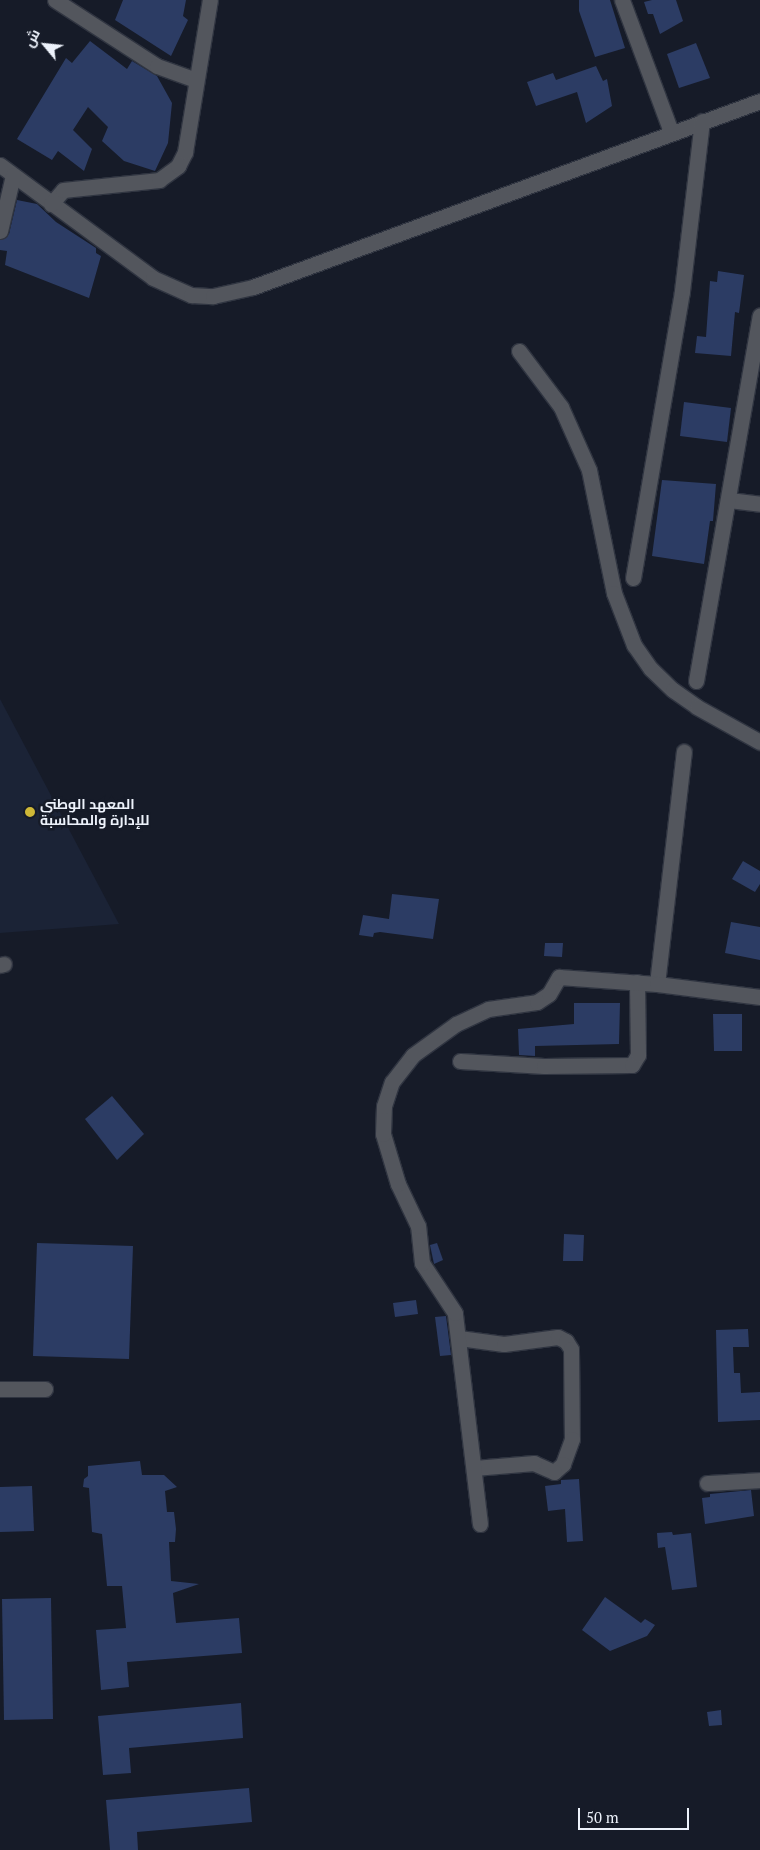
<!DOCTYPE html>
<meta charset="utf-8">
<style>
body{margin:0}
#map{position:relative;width:760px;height:1850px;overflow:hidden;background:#161b28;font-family:"PT Serif",Cairo,serif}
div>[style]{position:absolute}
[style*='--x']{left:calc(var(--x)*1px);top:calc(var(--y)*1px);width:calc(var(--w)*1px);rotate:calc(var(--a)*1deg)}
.built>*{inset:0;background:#1b2336}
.building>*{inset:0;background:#2c3c64}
.roads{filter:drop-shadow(1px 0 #303541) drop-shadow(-1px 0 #303541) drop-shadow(0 1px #303541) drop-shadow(0 -1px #303541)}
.minor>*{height:15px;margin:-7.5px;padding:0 7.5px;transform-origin:7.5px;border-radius:7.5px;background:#53565d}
.dots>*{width:14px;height:14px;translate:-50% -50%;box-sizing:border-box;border:2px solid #161b28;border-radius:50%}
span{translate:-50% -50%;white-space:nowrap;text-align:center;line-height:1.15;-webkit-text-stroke:5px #161b28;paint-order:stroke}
.poi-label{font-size:14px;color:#edf2fb;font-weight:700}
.left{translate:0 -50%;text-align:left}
.north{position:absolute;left:20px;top:20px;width:50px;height:50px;-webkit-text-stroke:4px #161b28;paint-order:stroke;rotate:298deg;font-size:14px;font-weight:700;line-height:20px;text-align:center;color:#edf2fb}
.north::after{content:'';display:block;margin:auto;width:18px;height:22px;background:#edf2fb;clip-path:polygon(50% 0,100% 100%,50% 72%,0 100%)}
.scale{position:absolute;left:578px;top:1808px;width:111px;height:22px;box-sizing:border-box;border:2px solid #edf2fb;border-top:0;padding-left:6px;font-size:15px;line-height:18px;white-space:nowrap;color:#edf2fb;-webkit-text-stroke:4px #161b28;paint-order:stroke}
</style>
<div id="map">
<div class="built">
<div style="clip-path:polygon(0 699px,119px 924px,0 933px)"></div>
</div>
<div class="building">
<div style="clip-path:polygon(123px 0,186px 0,183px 16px,188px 20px,171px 56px,115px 20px)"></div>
<div style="clip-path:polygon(579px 0,610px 0,625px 48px,595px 57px,579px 11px)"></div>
<div style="clip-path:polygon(652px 0,676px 0,683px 21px,660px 34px,653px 14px,648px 14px,644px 2px)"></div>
<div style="clip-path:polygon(90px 41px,127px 69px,132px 61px,157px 76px,172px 103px,168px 143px,155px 171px,124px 161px,102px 141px,108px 127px,88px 107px,73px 130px,92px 149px,84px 171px,58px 151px,52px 160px,17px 139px,66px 58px,72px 63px)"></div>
<div style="clip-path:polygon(696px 43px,710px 78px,679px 88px,667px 54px)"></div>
<div style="clip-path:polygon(596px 66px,603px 81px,607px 79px,612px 106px,586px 123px,577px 92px,536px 106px,527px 82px,553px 73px,556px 80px)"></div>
<div style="clip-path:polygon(17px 200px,37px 204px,56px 222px,96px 248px,96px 253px,101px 256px,89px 298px,5px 265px,7px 251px,0 250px,0 240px,9px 234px)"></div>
<div style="clip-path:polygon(718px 271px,744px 275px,739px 313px,735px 312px,731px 356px,695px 353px,697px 336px,706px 337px,710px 281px,717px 282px)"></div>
<div style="clip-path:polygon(684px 402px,731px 408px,727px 442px,680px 436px)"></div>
<div style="clip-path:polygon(662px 480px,716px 484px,713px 521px,710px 521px,704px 564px,652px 556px)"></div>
<div style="clip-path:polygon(743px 861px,760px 871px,760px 884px,755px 892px,732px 879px)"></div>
<div style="clip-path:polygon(392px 894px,439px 899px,433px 939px,380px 932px,374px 933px,373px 937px,359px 935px,363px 915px,389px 919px)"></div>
<div style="clip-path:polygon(731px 922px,760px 927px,760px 960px,725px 953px)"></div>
<div style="clip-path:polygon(545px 943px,563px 943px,562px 957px,544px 956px)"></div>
<div style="clip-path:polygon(574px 1003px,620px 1003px,619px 1044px,535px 1046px,535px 1056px,519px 1055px,518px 1029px,574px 1024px)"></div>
<div style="clip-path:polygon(713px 1014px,742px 1014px,742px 1051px,714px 1051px)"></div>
<div style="clip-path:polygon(112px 1096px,144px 1134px,117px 1160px,85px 1119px)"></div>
<div style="clip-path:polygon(564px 1234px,584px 1235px,583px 1261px,563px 1261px)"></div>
<div style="clip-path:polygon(37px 1243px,133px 1246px,129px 1359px,33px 1356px)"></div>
<div style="clip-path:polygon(437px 1243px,443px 1260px,434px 1264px,430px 1245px)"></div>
<div style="clip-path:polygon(416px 1300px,418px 1314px,395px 1317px,393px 1303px)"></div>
<div style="clip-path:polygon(446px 1316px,451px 1355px,440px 1356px,435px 1317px)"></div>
<div style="clip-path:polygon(748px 1329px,749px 1347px,733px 1347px,734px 1373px,740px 1373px,741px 1393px,760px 1392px,760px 1420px,718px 1422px,716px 1330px)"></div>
<div style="clip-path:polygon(140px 1461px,142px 1475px,164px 1475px,177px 1487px,165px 1491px,167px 1512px,174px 1512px,176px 1529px,175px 1542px,169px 1542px,171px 1581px,199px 1584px,173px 1593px,176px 1623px,239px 1618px,242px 1653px,127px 1662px,129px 1687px,101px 1690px,96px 1630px,126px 1628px,122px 1586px,107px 1586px,102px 1534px,92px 1532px,89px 1488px,83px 1487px,84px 1479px,88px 1476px,88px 1466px)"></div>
<div style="clip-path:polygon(579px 1479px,583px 1541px,567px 1542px,565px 1509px,548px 1511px,545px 1486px,561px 1484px,561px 1480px)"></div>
<div style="clip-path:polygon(32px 1486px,34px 1531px,0 1532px,0 1487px)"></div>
<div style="clip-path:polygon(751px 1490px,754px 1516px,705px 1524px,702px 1498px,710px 1497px,710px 1494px)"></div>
<div style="clip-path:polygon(672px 1532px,673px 1535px,691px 1533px,697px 1587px,672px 1590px,665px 1547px,658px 1548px,657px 1533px)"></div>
<div style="clip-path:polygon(605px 1597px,641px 1623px,645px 1619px,655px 1625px,647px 1636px,610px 1651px,582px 1630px)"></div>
<div style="clip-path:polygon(51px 1598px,53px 1719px,4px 1720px,2px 1599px)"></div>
<div style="clip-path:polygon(241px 1703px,243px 1738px,129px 1748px,131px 1773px,103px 1775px,98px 1716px)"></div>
<div style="clip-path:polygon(721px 1710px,722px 1725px,709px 1726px,707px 1712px)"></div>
<div style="clip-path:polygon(249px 1788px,252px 1822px,137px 1832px,138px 1850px,110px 1850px,106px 1800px)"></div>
</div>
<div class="roads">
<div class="minor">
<div style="--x:55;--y:0;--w:121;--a:32.9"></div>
<div style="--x:157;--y:66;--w:41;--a:19.7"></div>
<div style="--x:622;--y:0;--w:141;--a:69.6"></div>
<div style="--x:0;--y:165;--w:190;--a:36.4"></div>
<div style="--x:153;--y:278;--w:42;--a:24.1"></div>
<div style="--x:191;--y:295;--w:22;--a:3"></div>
<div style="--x:213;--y:296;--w:41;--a:-12.7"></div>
<div style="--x:253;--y:287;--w:540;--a:-20.15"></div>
<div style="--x:51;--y:204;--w:18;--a:-49"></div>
<div style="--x:63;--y:190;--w:97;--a:-5.9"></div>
<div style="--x:159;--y:180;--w:24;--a:-36"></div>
<div style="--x:178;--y:166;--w:16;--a:-63"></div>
<div style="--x:185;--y:152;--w:154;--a:-80.7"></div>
<div style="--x:0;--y:231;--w:57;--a:-76.9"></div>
<div style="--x:519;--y:351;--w:70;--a:53.1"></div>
<div style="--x:561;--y:407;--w:69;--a:66"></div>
<div style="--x:589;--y:470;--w:126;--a:78.5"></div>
<div style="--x:614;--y:593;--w:56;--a:69"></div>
<div style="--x:634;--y:645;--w:29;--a:55"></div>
<div style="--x:651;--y:669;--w:30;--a:44"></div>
<div style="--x:673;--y:690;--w:29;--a:35"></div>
<div style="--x:697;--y:707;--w:72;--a:29.1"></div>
<div style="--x:729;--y:500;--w:31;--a:7"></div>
<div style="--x:633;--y:578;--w:291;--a:-80.3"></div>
<div style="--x:682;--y:291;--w:171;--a:-83.3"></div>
<div style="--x:696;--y:681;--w:371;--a:-80.1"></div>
<div style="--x:0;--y:965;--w:4;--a:-14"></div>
<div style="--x:657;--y:984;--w:234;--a:-83.4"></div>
<div style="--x:460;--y:1061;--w:84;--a:3.4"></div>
<div style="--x:544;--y:1066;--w:88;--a:-0.7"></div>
<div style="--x:632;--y:1065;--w:12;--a:-59"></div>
<div style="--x:638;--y:1055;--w:73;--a:-90.8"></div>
<div style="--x:459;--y:1338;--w:45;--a:7.6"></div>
<div style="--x:504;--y:1344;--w:54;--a:-7.4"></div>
<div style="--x:558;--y:1337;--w:9;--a:27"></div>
<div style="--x:566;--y:1341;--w:9;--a:58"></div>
<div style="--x:571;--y:1349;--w:90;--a:89.4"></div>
<div style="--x:572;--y:1439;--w:27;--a:110"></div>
<div style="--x:563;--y:1464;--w:12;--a:138"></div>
<div style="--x:554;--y:1472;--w:22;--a:-156"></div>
<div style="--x:534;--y:1463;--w:60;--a:175.2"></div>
<div style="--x:0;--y:1389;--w:45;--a:0"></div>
<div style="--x:707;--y:1483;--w:53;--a:-3.2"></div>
<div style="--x:480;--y:1524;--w:212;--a:-96.8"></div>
<div style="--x:455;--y:1313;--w:60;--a:-123.4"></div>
<div style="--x:422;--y:1263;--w:37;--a:-96"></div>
<div style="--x:418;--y:1226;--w:47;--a:-115.5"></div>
<div style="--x:398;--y:1184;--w:52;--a:-106.7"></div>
<div style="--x:383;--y:1134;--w:28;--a:-88"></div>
<div style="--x:384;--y:1106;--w:25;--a:-72"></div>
<div style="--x:392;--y:1082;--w:34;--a:-52"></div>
<div style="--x:413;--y:1055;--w:53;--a:-35.8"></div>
<div style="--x:456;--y:1024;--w:35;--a:-25"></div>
<div style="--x:488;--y:1009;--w:49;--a:-8.1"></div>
<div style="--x:537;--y:1002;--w:14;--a:-34"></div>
<div style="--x:549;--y:994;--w:20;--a:-60"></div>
<div style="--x:559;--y:977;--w:98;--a:4.1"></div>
<div style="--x:657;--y:984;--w:104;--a:7.2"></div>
</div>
</div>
<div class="dots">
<div style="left:30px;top:812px;background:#cfb837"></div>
</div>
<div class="poi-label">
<span class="left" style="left:40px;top:812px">المعهد الوطني<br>للإدارة والمحاسبة</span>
</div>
<div class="north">ش</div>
<div class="scale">50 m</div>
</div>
